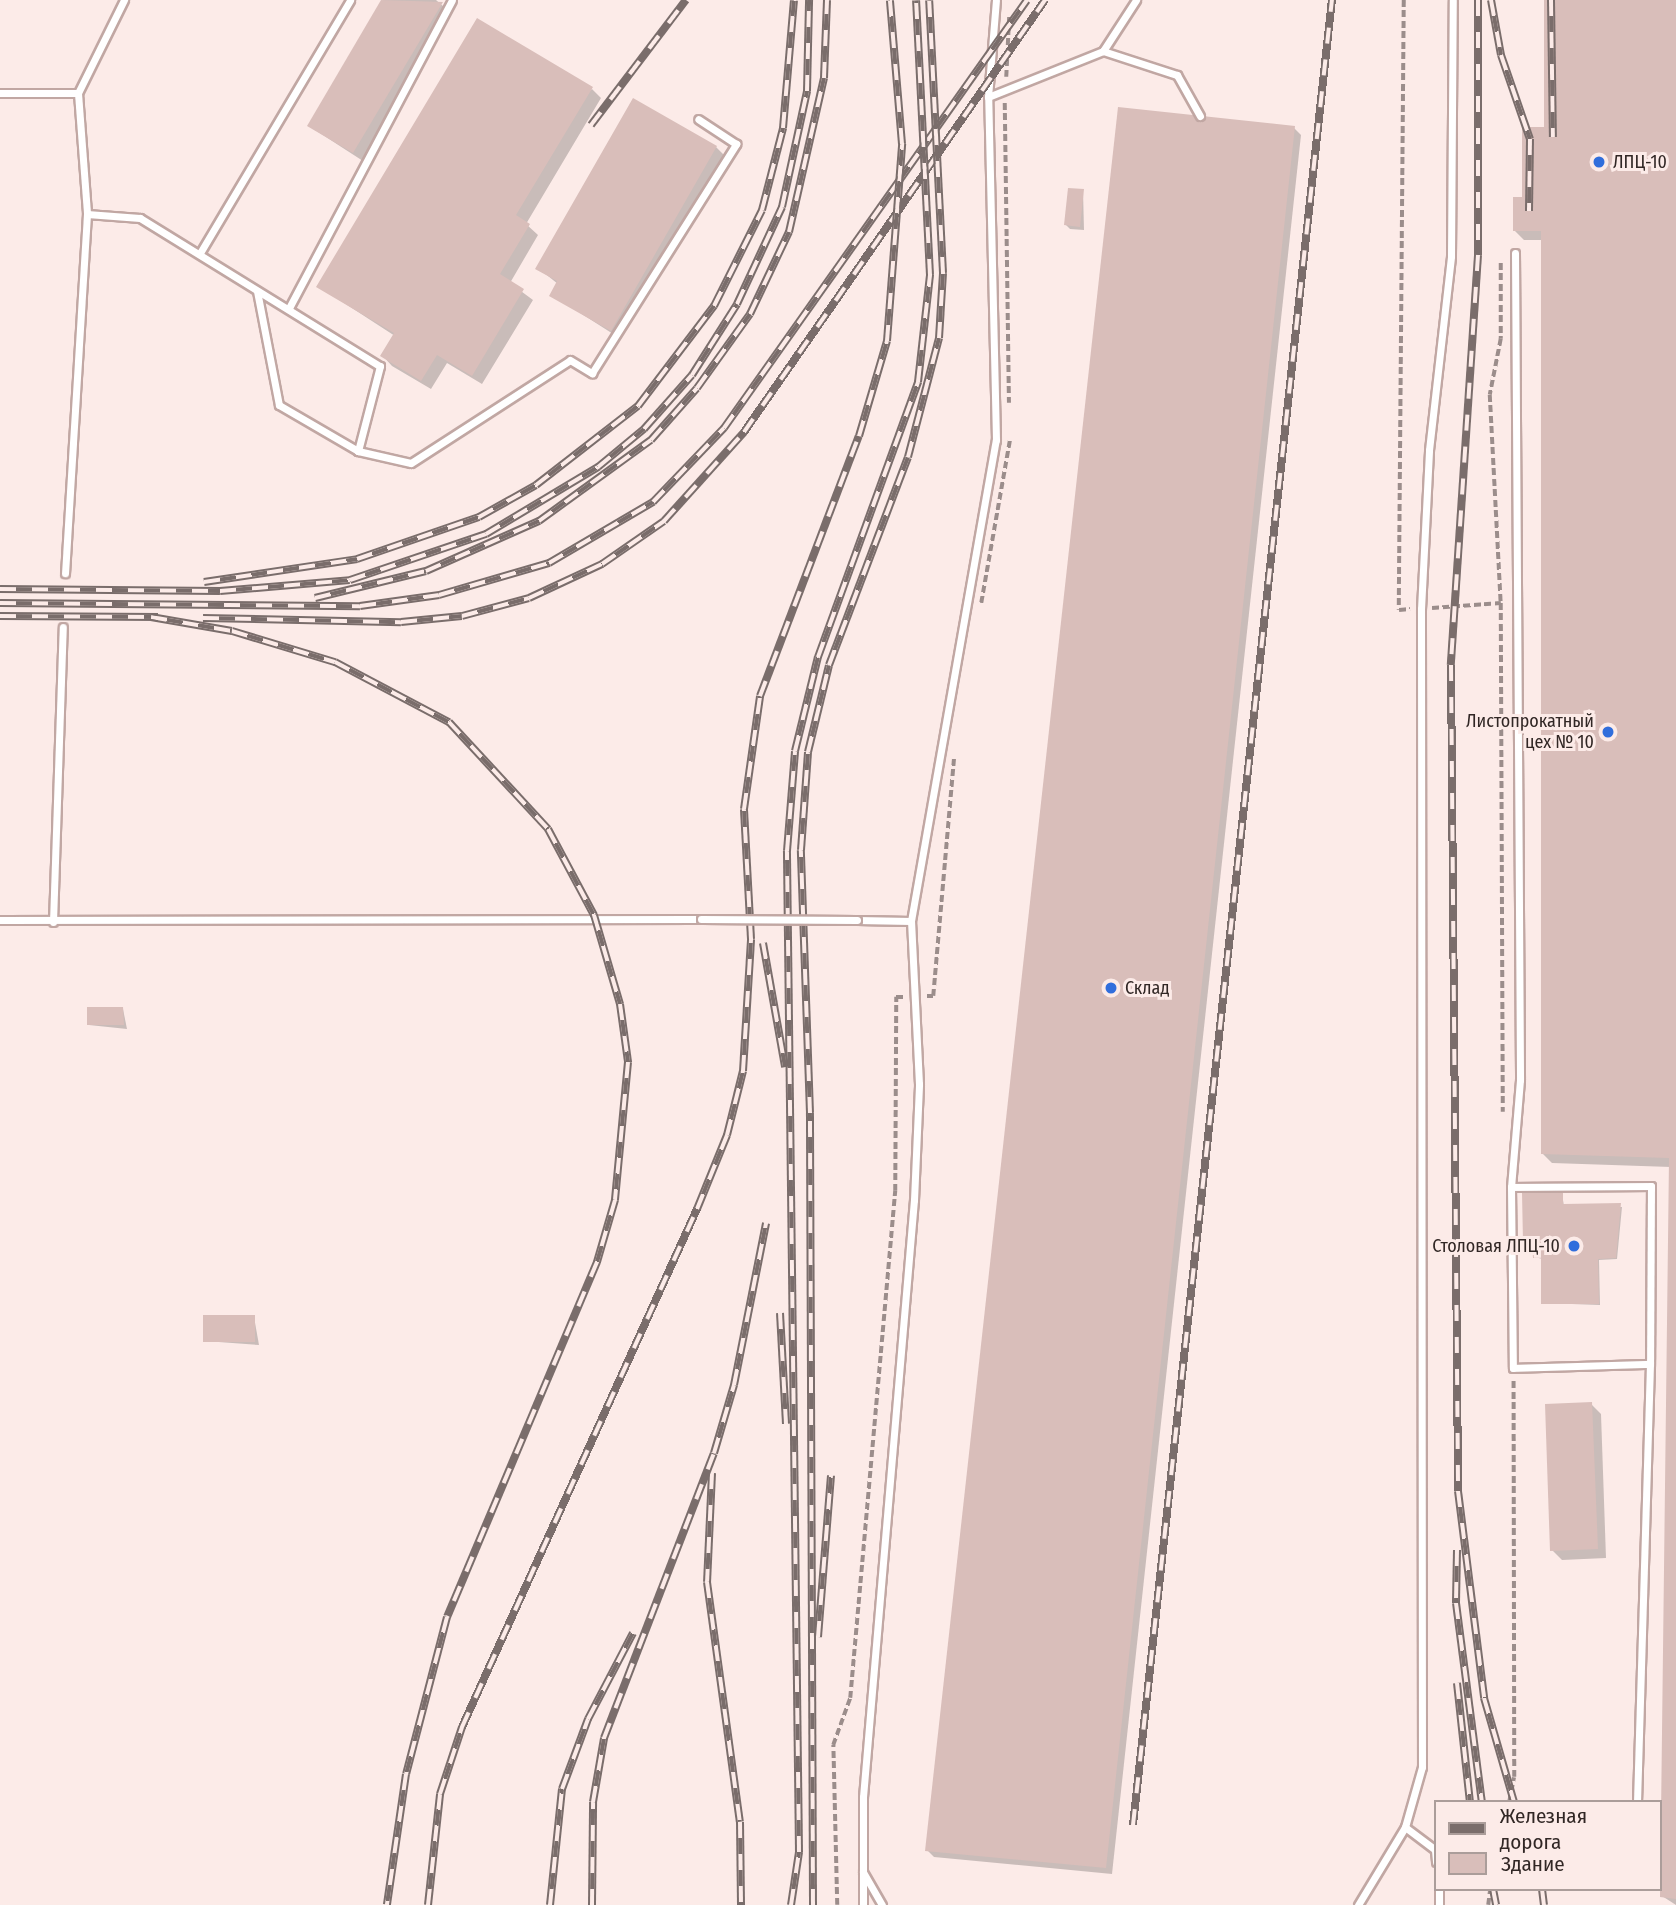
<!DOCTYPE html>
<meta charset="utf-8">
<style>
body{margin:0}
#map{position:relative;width:1676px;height:1905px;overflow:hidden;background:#fcebe8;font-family:"Fira Sans Condensed",sans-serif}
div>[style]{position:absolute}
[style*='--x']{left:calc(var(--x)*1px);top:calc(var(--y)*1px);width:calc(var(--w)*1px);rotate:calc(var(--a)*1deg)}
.shadow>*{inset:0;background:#0003}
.building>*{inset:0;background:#d9beba}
.path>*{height:3.5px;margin-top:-1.75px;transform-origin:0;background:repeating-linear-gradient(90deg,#9b8d8b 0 7px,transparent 0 10.5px)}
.roads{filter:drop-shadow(2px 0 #c1a7a3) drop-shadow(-2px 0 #c1a7a3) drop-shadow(0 2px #c1a7a3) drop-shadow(0 -2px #c1a7a3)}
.service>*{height:7px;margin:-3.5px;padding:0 3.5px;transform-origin:3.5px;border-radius:3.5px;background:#fff}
.rail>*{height:8px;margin-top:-4px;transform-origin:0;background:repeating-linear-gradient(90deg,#fcebe8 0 16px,#7a6d6b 0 32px);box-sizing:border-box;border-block:2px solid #7a6d6b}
.bridges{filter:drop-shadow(2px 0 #c1a7a3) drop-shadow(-2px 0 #c1a7a3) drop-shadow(0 2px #c1a7a3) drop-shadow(0 -2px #c1a7a3)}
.service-bridge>*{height:7px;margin:-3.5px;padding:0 3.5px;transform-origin:3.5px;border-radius:3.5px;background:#fff}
.dots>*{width:19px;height:19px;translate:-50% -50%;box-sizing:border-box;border:4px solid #fcebe8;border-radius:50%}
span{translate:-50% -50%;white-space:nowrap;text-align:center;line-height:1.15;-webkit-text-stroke:6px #fcebe8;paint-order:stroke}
.poi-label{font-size:18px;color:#312725}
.left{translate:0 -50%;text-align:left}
.right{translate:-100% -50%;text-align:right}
.legend{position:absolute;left:1434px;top:1800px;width:228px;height:91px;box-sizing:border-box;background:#fcebe8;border:2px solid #ab9d9a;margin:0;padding:9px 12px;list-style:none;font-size:21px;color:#312725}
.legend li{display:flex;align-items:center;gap:14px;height:35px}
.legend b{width:35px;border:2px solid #ab9d9a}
</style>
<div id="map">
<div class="shadow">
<div style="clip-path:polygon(383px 0,436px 0,451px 13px,363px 161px,309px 126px)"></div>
<div style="clip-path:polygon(1546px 0,1676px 0,1676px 1905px,1662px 1896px,1671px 1167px,1552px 1163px,1543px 1154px,1543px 240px,1524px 240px,1514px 230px,1546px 129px)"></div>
<div style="clip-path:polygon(592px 89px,601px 98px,526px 224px,538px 235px,510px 283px,533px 300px,482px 384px,447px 363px,431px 389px,392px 366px,383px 356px,395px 336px,318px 286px)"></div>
<div style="clip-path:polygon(1294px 128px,1301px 135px,1112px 1874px,934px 1857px,927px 1850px)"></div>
<div style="clip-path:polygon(716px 147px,726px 157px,621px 339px,552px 295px,558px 284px,538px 268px)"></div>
<div style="clip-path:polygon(1083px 191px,1084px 230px,1070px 229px,1066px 225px)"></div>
<div style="clip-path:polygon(123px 1009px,127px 1029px,89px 1025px)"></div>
<div style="clip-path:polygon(1562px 1194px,1564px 1206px,1622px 1207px,1617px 1259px,1599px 1260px,1600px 1305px,1543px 1303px,1543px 1259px,1534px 1257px,1534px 1243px,1524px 1241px)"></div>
<div style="clip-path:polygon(254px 1317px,259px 1345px,205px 1341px)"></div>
<div style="clip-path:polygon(1591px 1404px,1601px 1414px,1606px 1558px,1562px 1560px,1552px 1550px)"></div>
</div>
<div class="building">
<div style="clip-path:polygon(381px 0,443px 2px,353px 153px,307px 126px)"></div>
<div style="clip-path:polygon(1544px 0,1676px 0,1676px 1899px,1660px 1897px,1669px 1158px,1541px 1154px,1541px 231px,1513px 231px,1513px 197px,1522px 197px,1522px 127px,1544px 127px)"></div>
<div style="clip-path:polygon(477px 18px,593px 87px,516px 215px,530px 224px,500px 274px,524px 289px,472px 376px,437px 355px,421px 381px,380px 356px,394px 333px,316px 287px)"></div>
<div style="clip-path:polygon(633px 98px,717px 146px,611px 331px,549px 296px,557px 281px,535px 269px)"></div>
<div style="clip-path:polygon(1118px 107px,1295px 126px,1106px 1868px,925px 1851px)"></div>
<div style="clip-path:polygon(1068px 188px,1084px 189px,1080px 227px,1064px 225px)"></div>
<div style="clip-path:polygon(87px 1007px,123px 1007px,124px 1025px,87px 1025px)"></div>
<div style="clip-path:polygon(1563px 1192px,1563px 1204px,1621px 1203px,1616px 1258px,1598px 1259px,1599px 1304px,1541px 1304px,1541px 1258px,1533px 1258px,1532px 1242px,1523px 1242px,1522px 1193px)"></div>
<div style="clip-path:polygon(203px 1315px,255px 1315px,255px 1342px,203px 1342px)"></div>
<div style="clip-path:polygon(1592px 1402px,1598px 1549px,1550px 1551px,1545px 1404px)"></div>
</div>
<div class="path">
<div style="--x:1404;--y:0;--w:610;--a:90.47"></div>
<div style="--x:1399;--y:610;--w:11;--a:-5"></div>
<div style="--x:1006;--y:77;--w:62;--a:-87.2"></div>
<div style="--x:1005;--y:103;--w:300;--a:89.2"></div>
<div style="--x:1501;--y:263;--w:76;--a:90"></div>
<div style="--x:1501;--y:339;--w:57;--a:101.1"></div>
<div style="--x:1490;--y:395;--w:208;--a:87"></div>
<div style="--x:1501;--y:603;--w:509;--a:89.77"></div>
<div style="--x:981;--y:603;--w:167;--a:-80"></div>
<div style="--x:1432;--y:608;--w:69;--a:-4.1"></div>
<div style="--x:927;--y:996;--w:6;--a:0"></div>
<div style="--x:933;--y:996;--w:241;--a:-85"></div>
<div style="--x:1509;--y:1802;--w:25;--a:-79"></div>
<div style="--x:1514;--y:1777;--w:398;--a:-90.1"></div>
<div style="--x:837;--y:1905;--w:160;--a:-91.4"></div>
<div style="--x:833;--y:1745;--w:50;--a:-70.1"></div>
<div style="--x:850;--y:1698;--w:509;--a:-84.93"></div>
<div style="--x:895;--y:1191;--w:194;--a:-89.7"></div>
<div style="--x:896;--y:997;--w:9;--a:0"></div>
<div style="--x:1488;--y:1905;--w:16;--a:-83"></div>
</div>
<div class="roads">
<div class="service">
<div style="--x:1103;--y:51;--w:78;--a:18"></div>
<div style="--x:1177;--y:75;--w:47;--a:60.7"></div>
<div style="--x:0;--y:93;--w:78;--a:0"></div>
<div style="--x:78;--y:93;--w:121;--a:85.7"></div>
<div style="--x:87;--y:214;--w:360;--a:93.5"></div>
<div style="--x:78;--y:93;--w:104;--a:-63.7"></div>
<div style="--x:988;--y:97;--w:124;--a:-21.8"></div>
<div style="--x:1103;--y:51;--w:61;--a:-57.1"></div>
<div style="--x:87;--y:214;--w:53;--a:4.3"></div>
<div style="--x:140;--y:218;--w:282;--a:31.7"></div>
<div style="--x:380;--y:366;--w:88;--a:104.5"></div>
<div style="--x:200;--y:253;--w:294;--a:-59.3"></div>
<div style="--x:1515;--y:253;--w:827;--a:89.65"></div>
<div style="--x:1520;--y:1080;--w:107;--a:94.8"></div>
<div style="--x:1511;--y:1187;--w:181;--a:89.4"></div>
<div style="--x:1513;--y:1368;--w:137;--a:-1.7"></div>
<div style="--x:1650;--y:1364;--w:438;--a:91.7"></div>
<div style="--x:257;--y:291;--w:116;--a:79.1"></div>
<div style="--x:279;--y:405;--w:91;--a:30.2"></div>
<div style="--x:358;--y:451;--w:54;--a:12.8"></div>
<div style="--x:411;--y:463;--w:189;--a:-32.9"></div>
<div style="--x:570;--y:360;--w:26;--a:31"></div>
<div style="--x:592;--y:373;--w:271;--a:-57.8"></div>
<div style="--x:736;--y:144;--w:45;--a:-146.7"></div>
<div style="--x:289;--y:308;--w:348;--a:-62.1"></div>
<div style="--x:0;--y:920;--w:701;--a:-0.08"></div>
<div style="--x:857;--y:920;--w:54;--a:1.1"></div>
<div style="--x:53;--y:922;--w:295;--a:-88.1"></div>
<div style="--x:1511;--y:1187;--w:140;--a:-0.4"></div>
<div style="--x:1651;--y:1186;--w:178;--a:90.3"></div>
<div style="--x:1405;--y:1827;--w:38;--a:37"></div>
<div style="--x:1435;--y:1850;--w:12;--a:85"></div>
<div style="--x:863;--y:1872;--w:38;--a:60"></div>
<div style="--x:1439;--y:1889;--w:16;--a:90"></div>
<div style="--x:863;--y:1905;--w:108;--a:-90"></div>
<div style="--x:863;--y:1797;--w:599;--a:-85.12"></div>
<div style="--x:914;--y:1200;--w:116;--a:-87.5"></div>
<div style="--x:919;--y:1084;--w:163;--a:-92.8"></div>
<div style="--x:911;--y:921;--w:488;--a:-80"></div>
<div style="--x:996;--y:440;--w:343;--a:-91.3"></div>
<div style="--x:988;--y:97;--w:97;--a:-85.3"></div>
<div style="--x:1358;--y:1905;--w:91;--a:-58.9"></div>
<div style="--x:1405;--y:1827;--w:62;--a:-74.2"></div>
<div style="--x:1422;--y:1767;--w:1158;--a:-90.05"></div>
<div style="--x:1421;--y:609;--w:159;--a:-87.1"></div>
<div style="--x:1429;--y:450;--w:195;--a:-83.5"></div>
<div style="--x:1451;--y:256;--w:256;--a:-89.6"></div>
</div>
</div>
<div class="rail">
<div style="--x:1478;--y:0;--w:255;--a:90"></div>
<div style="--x:1478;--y:255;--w:411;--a:93.8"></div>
<div style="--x:1451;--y:665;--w:826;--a:89.51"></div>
<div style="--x:1458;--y:1491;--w:209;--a:82.8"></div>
<div style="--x:1484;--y:1698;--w:108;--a:73.9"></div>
<div style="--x:1491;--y:0;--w:56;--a:79.7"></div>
<div style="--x:1501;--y:55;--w:89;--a:71"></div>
<div style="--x:1530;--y:139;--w:72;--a:90.8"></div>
<div style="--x:1551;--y:0;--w:137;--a:89.2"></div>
<div style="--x:591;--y:125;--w:157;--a:-52.8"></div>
<div style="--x:204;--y:582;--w:155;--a:-8.5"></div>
<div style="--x:357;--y:559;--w:129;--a:-19"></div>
<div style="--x:479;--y:517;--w:65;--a:-29.3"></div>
<div style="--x:536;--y:485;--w:129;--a:-37.8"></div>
<div style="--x:638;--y:406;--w:126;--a:-52.8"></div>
<div style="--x:714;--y:306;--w:107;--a:-63.4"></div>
<div style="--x:762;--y:210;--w:85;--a:-75.6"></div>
<div style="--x:783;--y:128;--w:128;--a:-85.1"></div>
<div style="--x:0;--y:589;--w:220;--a:0.5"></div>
<div style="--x:220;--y:591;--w:130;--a:-4.8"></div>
<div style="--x:350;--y:580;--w:144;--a:-18.7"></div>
<div style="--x:486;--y:534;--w:131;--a:-30.9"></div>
<div style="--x:598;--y:467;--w:60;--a:-39.6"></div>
<div style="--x:644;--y:429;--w:72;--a:-48.4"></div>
<div style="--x:692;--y:375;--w:84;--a:-57.6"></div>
<div style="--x:737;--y:304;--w:107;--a:-65.1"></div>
<div style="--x:782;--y:207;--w:119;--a:-77.8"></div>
<div style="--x:807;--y:91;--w:91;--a:-88.7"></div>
<div style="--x:315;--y:598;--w:114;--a:-13.7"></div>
<div style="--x:426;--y:571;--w:124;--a:-23.9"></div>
<div style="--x:539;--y:521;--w:138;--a:-35.9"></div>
<div style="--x:651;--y:440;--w:69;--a:-48.5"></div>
<div style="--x:697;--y:388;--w:91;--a:-54.4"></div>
<div style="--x:750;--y:314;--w:91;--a:-64.6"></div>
<div style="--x:789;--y:232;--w:158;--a:-77.2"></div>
<div style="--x:824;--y:78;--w:78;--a:-87.8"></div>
<div style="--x:0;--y:603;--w:360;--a:0.5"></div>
<div style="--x:360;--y:606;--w:80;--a:-7.9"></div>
<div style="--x:439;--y:595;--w:115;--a:-16.2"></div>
<div style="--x:549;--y:563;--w:121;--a:-30.4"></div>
<div style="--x:653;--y:502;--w:103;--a:-46.2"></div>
<div style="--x:724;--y:428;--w:524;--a:-54.7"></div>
<div style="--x:0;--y:616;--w:158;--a:0.4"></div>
<div style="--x:151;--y:617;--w:82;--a:9.8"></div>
<div style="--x:232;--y:631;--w:108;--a:16.8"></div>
<div style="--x:335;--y:662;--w:129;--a:27.8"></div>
<div style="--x:449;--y:722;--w:146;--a:47.2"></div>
<div style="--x:548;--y:829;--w:98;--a:61.9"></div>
<div style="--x:594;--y:915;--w:93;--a:73.7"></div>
<div style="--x:620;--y:1004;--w:59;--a:82.1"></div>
<div style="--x:628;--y:1062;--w:139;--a:95.4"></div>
<div style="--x:615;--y:1200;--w:65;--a:106.2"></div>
<div style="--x:597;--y:1262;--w:385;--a:112.9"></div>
<div style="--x:447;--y:1617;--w:162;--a:104.6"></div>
<div style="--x:406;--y:1774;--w:132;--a:98.3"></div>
<div style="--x:203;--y:618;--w:198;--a:1.2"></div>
<div style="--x:401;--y:622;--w:61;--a:-5.6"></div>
<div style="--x:462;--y:616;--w:69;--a:-15"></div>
<div style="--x:529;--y:598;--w:81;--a:-25"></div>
<div style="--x:602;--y:564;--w:75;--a:-34.7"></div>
<div style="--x:664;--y:521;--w:120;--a:-48"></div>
<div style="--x:744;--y:432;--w:527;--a:-55.13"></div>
<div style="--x:763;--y:943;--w:126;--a:79.9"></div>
<div style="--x:780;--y:1313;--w:111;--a:86.9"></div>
<div style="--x:712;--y:1473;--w:109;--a:92.6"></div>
<div style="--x:707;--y:1582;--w:242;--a:82.2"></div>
<div style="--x:740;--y:1822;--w:83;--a:89.3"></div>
<div style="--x:1457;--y:1550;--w:53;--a:91.1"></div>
<div style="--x:1456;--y:1603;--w:201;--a:82.6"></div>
<div style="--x:818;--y:1637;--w:162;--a:-85.4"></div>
<div style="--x:1457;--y:1683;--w:120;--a:83.8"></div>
<div style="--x:1133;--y:1825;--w:1836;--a:-83.78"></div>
<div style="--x:1493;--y:1889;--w:16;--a:79"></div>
<div style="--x:1542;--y:1889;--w:16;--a:83"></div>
<div style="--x:428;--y:1905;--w:112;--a:-83.8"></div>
<div style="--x:440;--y:1794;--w:71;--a:-71.8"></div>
<div style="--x:462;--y:1727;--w:569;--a:-65.6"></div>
<div style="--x:697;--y:1209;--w:80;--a:-67.9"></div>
<div style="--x:727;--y:1135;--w:66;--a:-76"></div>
<div style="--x:743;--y:1071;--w:132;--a:-86.5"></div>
<div style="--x:751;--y:939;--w:130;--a:-93.1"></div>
<div style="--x:744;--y:809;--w:114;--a:-81.9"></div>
<div style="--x:760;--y:696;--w:278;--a:-69.2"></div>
<div style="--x:859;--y:436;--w:99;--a:-73.6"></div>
<div style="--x:887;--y:341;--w:198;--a:-85.6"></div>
<div style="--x:902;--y:144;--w:144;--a:-94.8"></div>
<div style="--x:550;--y:1905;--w:117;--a:-84.1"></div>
<div style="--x:562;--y:1789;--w:75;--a:-69.6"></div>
<div style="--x:588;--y:1719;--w:97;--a:-62.4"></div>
<div style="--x:592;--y:1905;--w:103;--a:-89.4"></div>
<div style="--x:593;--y:1802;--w:65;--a:-80.2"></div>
<div style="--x:604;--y:1738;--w:305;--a:-68.9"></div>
<div style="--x:714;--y:1453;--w:71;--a:-73.6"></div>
<div style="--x:734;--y:1385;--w:165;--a:-78.8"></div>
<div style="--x:791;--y:1905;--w:54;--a:-81.4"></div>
<div style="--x:799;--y:1852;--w:1001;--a:-90.69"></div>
<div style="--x:787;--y:851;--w:100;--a:-85.4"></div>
<div style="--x:795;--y:751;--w:97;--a:-76.3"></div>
<div style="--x:818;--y:657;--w:293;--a:-70"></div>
<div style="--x:918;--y:382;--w:108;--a:-83.6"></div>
<div style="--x:930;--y:275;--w:275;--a:-92.9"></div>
<div style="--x:813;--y:1905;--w:792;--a:-90.22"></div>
<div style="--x:810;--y:1113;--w:263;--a:-92"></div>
<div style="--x:801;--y:850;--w:98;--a:-85.9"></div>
<div style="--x:808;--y:752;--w:89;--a:-76.4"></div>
<div style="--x:829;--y:665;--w:222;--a:-69.2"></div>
<div style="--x:908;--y:457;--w:123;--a:-75.4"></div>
<div style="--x:939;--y:338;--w:65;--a:-86.5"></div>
<div style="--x:943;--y:273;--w:273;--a:-92.9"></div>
</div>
<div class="bridges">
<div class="service-bridge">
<div style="--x:701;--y:919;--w:156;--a:0.4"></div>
</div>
</div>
<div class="dots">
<div style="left:1599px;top:162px;background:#316edc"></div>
<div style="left:1608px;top:732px;background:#316edc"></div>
<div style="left:1111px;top:988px;background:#316edc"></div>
<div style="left:1574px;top:1246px;background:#316edc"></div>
</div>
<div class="poi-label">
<span class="left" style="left:1613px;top:162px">ЛПЦ-10</span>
<span class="right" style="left:1594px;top:732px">Листопрокатный<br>цех № 10</span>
<span class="left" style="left:1125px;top:988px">Склад</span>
<span class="right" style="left:1560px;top:1246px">Столовая ЛПЦ-10</span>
</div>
<ul class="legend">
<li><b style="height:9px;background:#7a6d6b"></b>Железная дорога</li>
<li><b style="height:19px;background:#d9beba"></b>Здание</li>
</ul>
</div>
